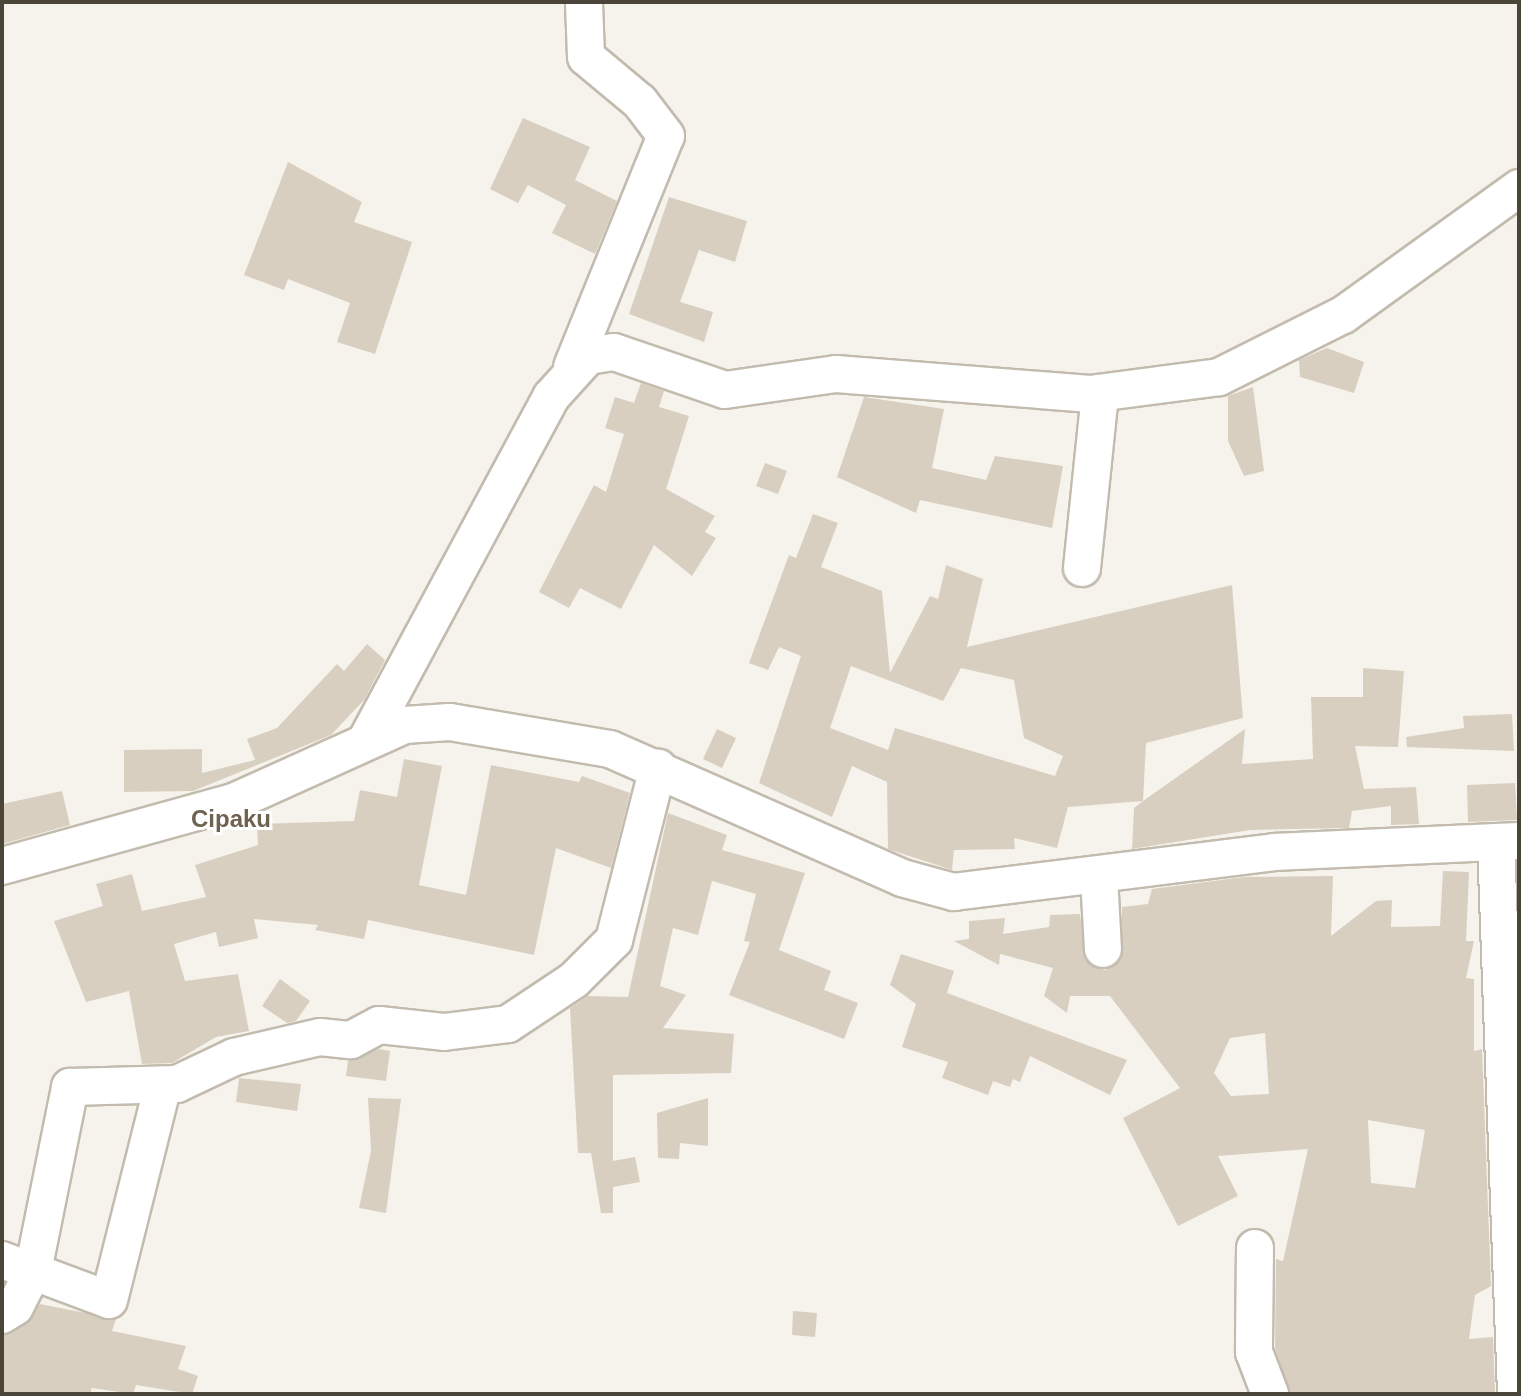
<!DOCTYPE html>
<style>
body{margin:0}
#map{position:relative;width:1521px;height:1396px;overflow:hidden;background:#f6f3ec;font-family:Helvetica,sans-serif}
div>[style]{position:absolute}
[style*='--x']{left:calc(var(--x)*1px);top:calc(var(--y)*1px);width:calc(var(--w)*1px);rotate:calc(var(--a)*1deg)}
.building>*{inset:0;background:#d8cfc1}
.roads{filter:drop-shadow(2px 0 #c2bbae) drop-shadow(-2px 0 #c2bbae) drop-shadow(0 2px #c2bbae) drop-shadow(0 -2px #c2bbae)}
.minor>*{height:36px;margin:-18px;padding:0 18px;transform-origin:18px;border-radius:18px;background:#fff}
span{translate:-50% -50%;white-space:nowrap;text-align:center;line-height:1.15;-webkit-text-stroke:6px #fff;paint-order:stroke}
.quarter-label{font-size:24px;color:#6e6250;font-weight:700}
.frame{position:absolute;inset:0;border:4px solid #4b4439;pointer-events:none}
</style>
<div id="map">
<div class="building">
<div style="clip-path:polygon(523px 118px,590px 147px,575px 180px,617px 201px,595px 254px,552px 233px,566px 205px,528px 185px,518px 203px,490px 189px)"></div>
<div style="clip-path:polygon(288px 162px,362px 202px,354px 222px,412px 242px,375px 354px,337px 342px,350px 303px,288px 279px,284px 290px,244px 275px)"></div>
<div style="clip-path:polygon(669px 197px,747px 221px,735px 262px,699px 250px,680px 302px,713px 312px,704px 342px,629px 314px)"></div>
<div style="clip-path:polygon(1327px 348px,1364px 362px,1354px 393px,1300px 377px,1299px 360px)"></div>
<div style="clip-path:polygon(641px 383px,664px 391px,659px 407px,689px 416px,666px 489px,715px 516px,705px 532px,716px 538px,692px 576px,654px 545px,621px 609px,580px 588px,569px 608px,539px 592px,594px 485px,606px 492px,624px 434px,605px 428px,615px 397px,634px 403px)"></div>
<div style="clip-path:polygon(1253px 387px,1264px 471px,1244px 476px,1228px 441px,1228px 396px)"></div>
<div style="clip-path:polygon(864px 397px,944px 409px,932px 468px,986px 480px,995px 456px,1063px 466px,1052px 528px,920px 500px,916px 513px,837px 477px)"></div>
<div style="clip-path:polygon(765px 463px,787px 471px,778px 494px,756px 486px)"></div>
<div style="clip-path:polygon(evenodd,813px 514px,838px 523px,821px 567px,882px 591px,890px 673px,930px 596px,938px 599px,946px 565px,983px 579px,967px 647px,1232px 585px,1243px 718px,1146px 743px,1143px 801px,1245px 729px,1242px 764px,1313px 759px,1311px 697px,1363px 697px,1363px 668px,1404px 671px,1398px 747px,1355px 746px,1364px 789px,1416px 787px,1419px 824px,1391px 825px,1391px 806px,1352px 811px,1349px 828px,1250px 830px,1132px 849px,1134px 808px,1143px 801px,1068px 807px,1057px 848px,1014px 838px,1015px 849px,954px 850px,952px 870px,888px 849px,887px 782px,852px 766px,832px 817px,759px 783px,801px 656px,779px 647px,768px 670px,749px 663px,789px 555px,796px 558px,813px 514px,851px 666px,943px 701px,961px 668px,1014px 680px,1024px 738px,1063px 756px,1055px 776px,895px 728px,888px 750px,830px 728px,851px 666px)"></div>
<div style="clip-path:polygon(367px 644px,385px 660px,364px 700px,331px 735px,193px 791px,124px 792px,124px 750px,202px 749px,202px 773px,255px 760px,247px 739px,277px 728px,337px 664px,344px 671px)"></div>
<div style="clip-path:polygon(1512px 714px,1514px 751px,1407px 747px,1406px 737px,1464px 728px,1463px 716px)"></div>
<div style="clip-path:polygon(717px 729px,736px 738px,722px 768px,703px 759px)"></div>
<div style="clip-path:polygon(404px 759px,442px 766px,419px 885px,466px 895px,491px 765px,579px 782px,582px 776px,630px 793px,611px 868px,556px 848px,534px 955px,368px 920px,364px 939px,315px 930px,318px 925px,254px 919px,258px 938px,219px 947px,216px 932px,174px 944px,185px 981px,238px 974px,249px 1031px,216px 1037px,172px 1063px,142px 1064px,129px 991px,86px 1002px,54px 921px,103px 906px,96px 884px,132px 874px,142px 911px,206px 897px,195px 865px,258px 845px,257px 824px,354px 821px,360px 790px,397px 797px)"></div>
<div style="clip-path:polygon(1515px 783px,1517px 820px,1468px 822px,1467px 785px)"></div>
<div style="clip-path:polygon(62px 791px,70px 825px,2px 844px,2px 804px)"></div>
<div style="clip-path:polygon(668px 813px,727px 835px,722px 850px,805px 873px,779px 950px,831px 971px,824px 990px,858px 1003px,844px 1039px,729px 995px,750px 942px,744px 941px,756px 894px,712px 881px,698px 935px,673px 928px,660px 986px,686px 995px,663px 1028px,734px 1034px,731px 1073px,613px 1075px,613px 1161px,635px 1157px,640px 1182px,613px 1187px,613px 1213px,601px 1213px,591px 1153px,578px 1153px,570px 1008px,588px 996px,628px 997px)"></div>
<div style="clip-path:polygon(evenodd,1443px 871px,1469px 872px,1466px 941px,1474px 941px,1466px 978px,1474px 979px,1474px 1051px,1482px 1049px,1491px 1286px,1475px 1295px,1469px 1339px,1493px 1337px,1495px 1394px,1290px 1394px,1275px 1348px,1276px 1259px,1283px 1261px,1308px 1149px,1218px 1156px,1238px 1196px,1178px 1226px,1123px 1118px,1180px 1088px,1110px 996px,1070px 996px,1067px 1013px,1044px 996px,1053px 968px,1000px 954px,999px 965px,954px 941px,969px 939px,969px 921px,1005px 918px,1003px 934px,1049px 927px,1050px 915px,1080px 914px,1085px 960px,1105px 970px,1122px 958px,1122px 907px,1148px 904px,1152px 889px,1244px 877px,1333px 876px,1331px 936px,1376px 901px,1392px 900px,1391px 927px,1440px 926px,1443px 871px,1265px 1033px,1269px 1094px,1231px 1096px,1214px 1073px,1230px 1038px,1265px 1033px,1443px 871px,1368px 1120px,1425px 1130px,1415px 1188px,1371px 1183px,1368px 1120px)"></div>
<div style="clip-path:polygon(901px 954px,954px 971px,947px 993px,1127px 1060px,1110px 1095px,1030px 1056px,1020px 1082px,1013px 1079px,1010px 1087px,993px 1081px,988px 1095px,942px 1078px,948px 1062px,902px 1047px,916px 1004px,890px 985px)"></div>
<div style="clip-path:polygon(280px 979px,310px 1001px,296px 1021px,287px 1023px,262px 1006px)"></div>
<div style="clip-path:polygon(379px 1049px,390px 1051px,386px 1081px,346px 1076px,348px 1061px)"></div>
<div style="clip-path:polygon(239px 1078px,301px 1084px,297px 1111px,236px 1102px)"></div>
<div style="clip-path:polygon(368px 1098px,401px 1099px,386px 1213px,359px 1208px,371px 1151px)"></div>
<div style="clip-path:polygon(708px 1098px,708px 1146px,680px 1143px,679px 1159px,658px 1158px,657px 1113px)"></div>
<div style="clip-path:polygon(40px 1304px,116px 1319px,112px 1331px,186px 1346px,178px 1369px,198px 1376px,192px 1394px,136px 1385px,133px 1394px,92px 1388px,90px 1394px,2px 1394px,2px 1336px,27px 1324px)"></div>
<div style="clip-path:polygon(793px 1311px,817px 1313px,815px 1337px,792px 1335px)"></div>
</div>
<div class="roads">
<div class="minor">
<div style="--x:572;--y:367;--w:249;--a:-67.9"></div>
<div style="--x:666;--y:136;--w:43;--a:-127.4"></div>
<div style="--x:640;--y:102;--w:70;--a:-140.2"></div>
<div style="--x:586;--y:57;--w:55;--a:-92.1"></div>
<div style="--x:1082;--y:568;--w:176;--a:-84.1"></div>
<div style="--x:367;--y:739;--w:388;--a:-61.7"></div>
<div style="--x:551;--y:397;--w:55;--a:-47.9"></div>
<div style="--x:588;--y:356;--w:26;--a:-9"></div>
<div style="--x:614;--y:352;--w:117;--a:18.9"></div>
<div style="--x:725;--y:390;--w:112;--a:-8.2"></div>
<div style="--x:836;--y:374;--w:255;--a:4.5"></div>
<div style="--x:1090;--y:394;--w:130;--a:-7.5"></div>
<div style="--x:1219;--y:377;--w:139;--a:-26.6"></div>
<div style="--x:1343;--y:315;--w:217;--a:-35.8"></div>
<div style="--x:1496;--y:842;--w:552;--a:87.92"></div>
<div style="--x:2;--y:866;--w:243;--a:-15.5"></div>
<div style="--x:236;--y:801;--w:184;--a:-24.3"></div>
<div style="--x:404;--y:725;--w:46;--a:-3.7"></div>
<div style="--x:450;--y:722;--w:162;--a:9.6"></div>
<div style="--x:610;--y:749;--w:319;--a:23.8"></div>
<div style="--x:902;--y:878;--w:54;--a:15.1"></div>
<div style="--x:954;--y:892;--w:323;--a:-7.1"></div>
<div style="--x:1275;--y:852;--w:244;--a:-2.6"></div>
<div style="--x:1099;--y:876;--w:73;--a:86.9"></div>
<div style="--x:1255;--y:1248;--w:104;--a:90.6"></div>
<div style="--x:1254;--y:1352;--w:45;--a:69.1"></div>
<div style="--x:2;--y:1260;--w:114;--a:20.5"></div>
<div style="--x:109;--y:1300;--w:222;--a:-75.9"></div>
<div style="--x:2;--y:1315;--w:15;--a:-32"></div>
<div style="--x:15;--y:1307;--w:40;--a:-63.4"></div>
<div style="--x:33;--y:1271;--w:188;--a:-78.6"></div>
<div style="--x:70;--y:1087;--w:107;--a:-1.6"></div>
<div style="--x:177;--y:1084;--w:63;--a:-25.3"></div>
<div style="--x:234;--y:1057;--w:88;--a:-13.1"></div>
<div style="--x:320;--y:1037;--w:31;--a:6"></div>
<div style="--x:351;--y:1040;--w:32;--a:-28"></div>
<div style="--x:379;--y:1025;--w:65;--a:6.1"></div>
<div style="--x:444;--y:1032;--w:64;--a:-7.1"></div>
<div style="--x:508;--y:1024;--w:79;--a:-33.7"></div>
<div style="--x:574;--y:980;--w:57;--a:-45"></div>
<div style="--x:614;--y:940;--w:178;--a:-75.7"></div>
</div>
</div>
<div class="quarter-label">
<span style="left:231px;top:819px">Cipaku</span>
</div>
<div class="frame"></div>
</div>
